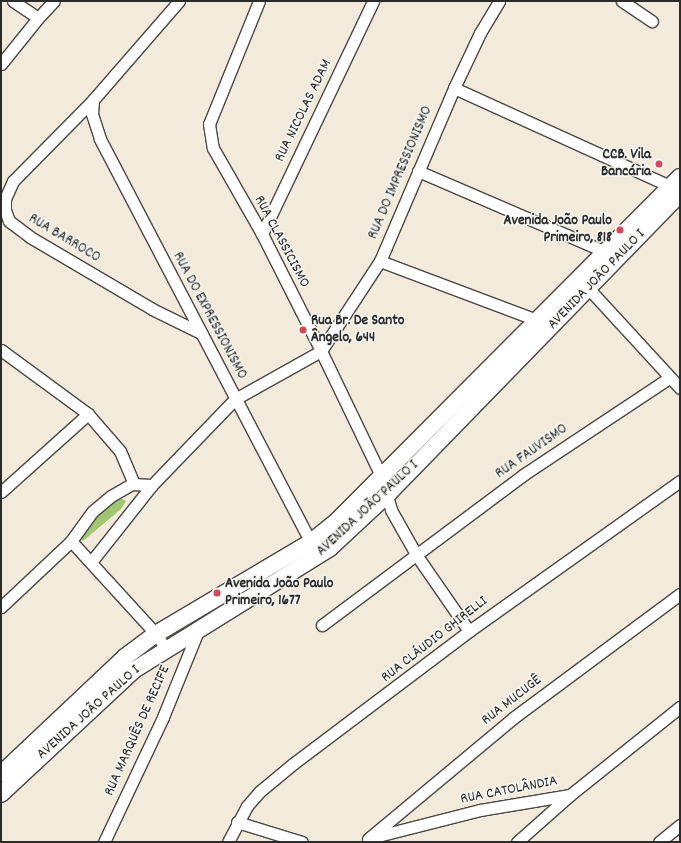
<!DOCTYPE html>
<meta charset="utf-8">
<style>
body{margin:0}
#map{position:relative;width:681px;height:843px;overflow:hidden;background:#f2ebdb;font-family:Dekko,sans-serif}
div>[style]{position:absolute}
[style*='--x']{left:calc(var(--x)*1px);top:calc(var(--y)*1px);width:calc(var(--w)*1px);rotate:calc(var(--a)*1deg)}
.green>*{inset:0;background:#a0c671}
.roads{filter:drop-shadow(1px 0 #494845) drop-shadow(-1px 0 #494845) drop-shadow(0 1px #494845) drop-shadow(0 -1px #494845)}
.minor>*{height:11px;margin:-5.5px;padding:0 5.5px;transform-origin:5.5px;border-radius:5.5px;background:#fff}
.secondary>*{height:16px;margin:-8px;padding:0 8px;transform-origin:8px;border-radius:8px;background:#fff}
.dots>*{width:11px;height:11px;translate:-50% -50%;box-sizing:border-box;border:2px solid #f6f6f2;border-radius:50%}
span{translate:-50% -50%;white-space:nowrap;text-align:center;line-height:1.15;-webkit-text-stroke:3px #f6f6f2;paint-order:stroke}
.street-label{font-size:15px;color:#2b2b2b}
.poi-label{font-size:15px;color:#2b2b2b;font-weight:700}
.right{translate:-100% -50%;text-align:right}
.left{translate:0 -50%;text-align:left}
.frame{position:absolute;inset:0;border:2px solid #2b2b2b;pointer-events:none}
</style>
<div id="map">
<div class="green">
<div style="clip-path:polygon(116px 496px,126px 501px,121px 509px,83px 541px,76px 534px)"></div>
</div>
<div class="roads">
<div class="minor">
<div style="--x:13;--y:1;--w:30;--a:34"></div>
<div style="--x:179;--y:1;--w:131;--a:131"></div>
<div style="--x:93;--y:100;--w:114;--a:134.6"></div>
<div style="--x:13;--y:181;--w:20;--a:114"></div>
<div style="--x:5;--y:199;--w:11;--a:90"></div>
<div style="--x:5;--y:210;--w:12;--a:70"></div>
<div style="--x:9;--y:221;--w:26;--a:37"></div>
<div style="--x:30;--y:237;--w:142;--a:30.5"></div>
<div style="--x:152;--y:309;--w:55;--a:26.1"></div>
<div style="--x:259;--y:1;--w:133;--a:112.1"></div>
<div style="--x:209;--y:124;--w:24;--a:81"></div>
<div style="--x:213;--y:148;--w:99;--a:60.3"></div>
<div style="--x:262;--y:234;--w:131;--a:63.2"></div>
<div style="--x:321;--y:351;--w:141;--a:64.3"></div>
<div style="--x:382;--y:478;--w:33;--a:74"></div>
<div style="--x:391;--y:510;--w:53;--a:60.5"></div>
<div style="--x:417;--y:556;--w:91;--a:55.3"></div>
<div style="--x:622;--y:1;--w:36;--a:34"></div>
<div style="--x:1;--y:64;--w:59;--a:-51.2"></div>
<div style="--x:38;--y:18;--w:23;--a:-47"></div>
<div style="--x:454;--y:88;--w:237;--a:24.4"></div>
<div style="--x:93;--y:100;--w:14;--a:94"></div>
<div style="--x:92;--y:114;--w:26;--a:72"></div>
<div style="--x:100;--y:139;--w:455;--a:62.4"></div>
<div style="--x:418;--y:171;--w:202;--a:23.3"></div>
<div style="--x:262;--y:234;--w:258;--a:-64.5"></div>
<div style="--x:380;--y:261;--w:168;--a:20.6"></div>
<div style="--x:589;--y:289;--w:134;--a:47.4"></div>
<div style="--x:1;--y:350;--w:108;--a:36.3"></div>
<div style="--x:88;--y:414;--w:49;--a:49.1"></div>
<div style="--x:120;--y:451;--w:36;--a:67"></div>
<div style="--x:1;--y:492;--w:117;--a:-41.9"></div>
<div style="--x:71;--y:541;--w:126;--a:47.6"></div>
<div style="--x:156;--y:634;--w:18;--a:56"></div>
<div style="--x:91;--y:562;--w:98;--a:-51.6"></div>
<div style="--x:152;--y:485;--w:120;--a:-46"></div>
<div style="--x:235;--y:399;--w:98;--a:-29.2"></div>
<div style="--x:321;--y:351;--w:108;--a:-56.8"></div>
<div style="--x:380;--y:261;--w:188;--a:-66.8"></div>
<div style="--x:454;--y:88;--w:61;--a:-64.7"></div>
<div style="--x:480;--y:33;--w:37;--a:-59"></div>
<div style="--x:1;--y:607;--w:96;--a:-43.3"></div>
<div style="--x:71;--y:541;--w:37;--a:-54"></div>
<div style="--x:93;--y:511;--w:23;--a:-40"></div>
<div style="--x:111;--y:496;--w:24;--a:-30"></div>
<div style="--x:132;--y:484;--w:20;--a:3"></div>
<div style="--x:322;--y:625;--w:251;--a:-36.7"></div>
<div style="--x:523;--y:475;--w:175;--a:-33.6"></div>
<div style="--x:237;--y:822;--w:68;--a:17.1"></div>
<div style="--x:370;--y:838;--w:114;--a:-14.3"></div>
<div style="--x:480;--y:810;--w:91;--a:-9.5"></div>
<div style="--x:570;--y:795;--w:141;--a:-38.7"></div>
<div style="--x:368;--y:839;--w:189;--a:-39.8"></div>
<div style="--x:513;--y:718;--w:208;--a:-36.6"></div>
<div style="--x:104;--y:842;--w:138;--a:-64.7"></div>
<div style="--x:163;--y:717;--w:93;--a:-67.9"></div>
<div style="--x:228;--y:842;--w:41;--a:-62.2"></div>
<div style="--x:247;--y:806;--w:18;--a:-49"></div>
<div style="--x:259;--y:792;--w:45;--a:-39.6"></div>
<div style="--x:294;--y:763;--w:219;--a:-37"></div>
<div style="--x:469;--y:631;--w:259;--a:-35.4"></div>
<div style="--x:517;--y:842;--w:71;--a:-41.6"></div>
<div style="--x:659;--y:842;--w:27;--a:-39"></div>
</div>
<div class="secondary">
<div style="--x:1;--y:774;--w:170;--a:-43.3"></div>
<div style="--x:125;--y:657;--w:39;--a:-37"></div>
<div style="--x:156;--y:634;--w:180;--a:-30.7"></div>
<div style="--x:311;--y:542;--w:32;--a:-39"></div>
<div style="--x:336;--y:522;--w:487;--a:-45.1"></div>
<div style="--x:1;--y:794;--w:182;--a:-43"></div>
<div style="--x:134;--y:670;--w:231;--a:-31.9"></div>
<div style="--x:330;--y:548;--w:79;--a:-43"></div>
<div style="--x:388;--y:494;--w:419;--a:-45.8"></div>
</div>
</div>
<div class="dots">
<div style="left:659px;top:164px;background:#d1495b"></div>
<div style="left:620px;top:230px;background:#d1495b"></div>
<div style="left:303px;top:330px;background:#d1495b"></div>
<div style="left:217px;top:593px;background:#d1495b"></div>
</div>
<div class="street-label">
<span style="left:304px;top:111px;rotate:-64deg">RUA NICOLAS ADAM</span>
<span style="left:401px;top:173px;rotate:-67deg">RUA DO IMPRESSIONISMO</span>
<span style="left:64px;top:239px;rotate:31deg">RUA BARROCO</span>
<span style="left:281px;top:242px;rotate:62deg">RUA CLASSICISMO</span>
<span style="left:597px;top:280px;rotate:-46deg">AVENIDA JOÃO PAULO I</span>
<span style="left:209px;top:316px;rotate:62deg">RUA DO EXPRESSIONISMO</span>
<span style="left:532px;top:452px;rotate:-35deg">RUA FAUVISMO</span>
<span style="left:368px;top:509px;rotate:-43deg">AVENIDA JOÃO PAULO I</span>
<span style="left:435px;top:640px;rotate:-38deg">RUA CLÁUDIO GHIRELLI</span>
<span style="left:512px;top:701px;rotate:-38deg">RUA MUCUGÊ</span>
<span style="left:89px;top:713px;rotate:-42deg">AVENIDA JOÃO PAULO I</span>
<span style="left:138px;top:731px;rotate:-66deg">RUA MARQUÊS DE RECIFE</span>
<span style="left:509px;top:791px;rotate:-11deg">RUA CATOLÂNDIA</span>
</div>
<div class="poi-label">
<span class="right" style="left:651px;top:164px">CCB. Vila<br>Bancária</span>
<span class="right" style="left:612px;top:230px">Avenida João Paulo<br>Primeiro, 818</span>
<span class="left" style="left:311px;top:330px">Rua Br. De Santo<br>Ângelo, 644</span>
<span class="left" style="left:225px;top:593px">Avenida João Paulo<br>Primeiro, 1677</span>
</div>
<div class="frame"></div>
</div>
